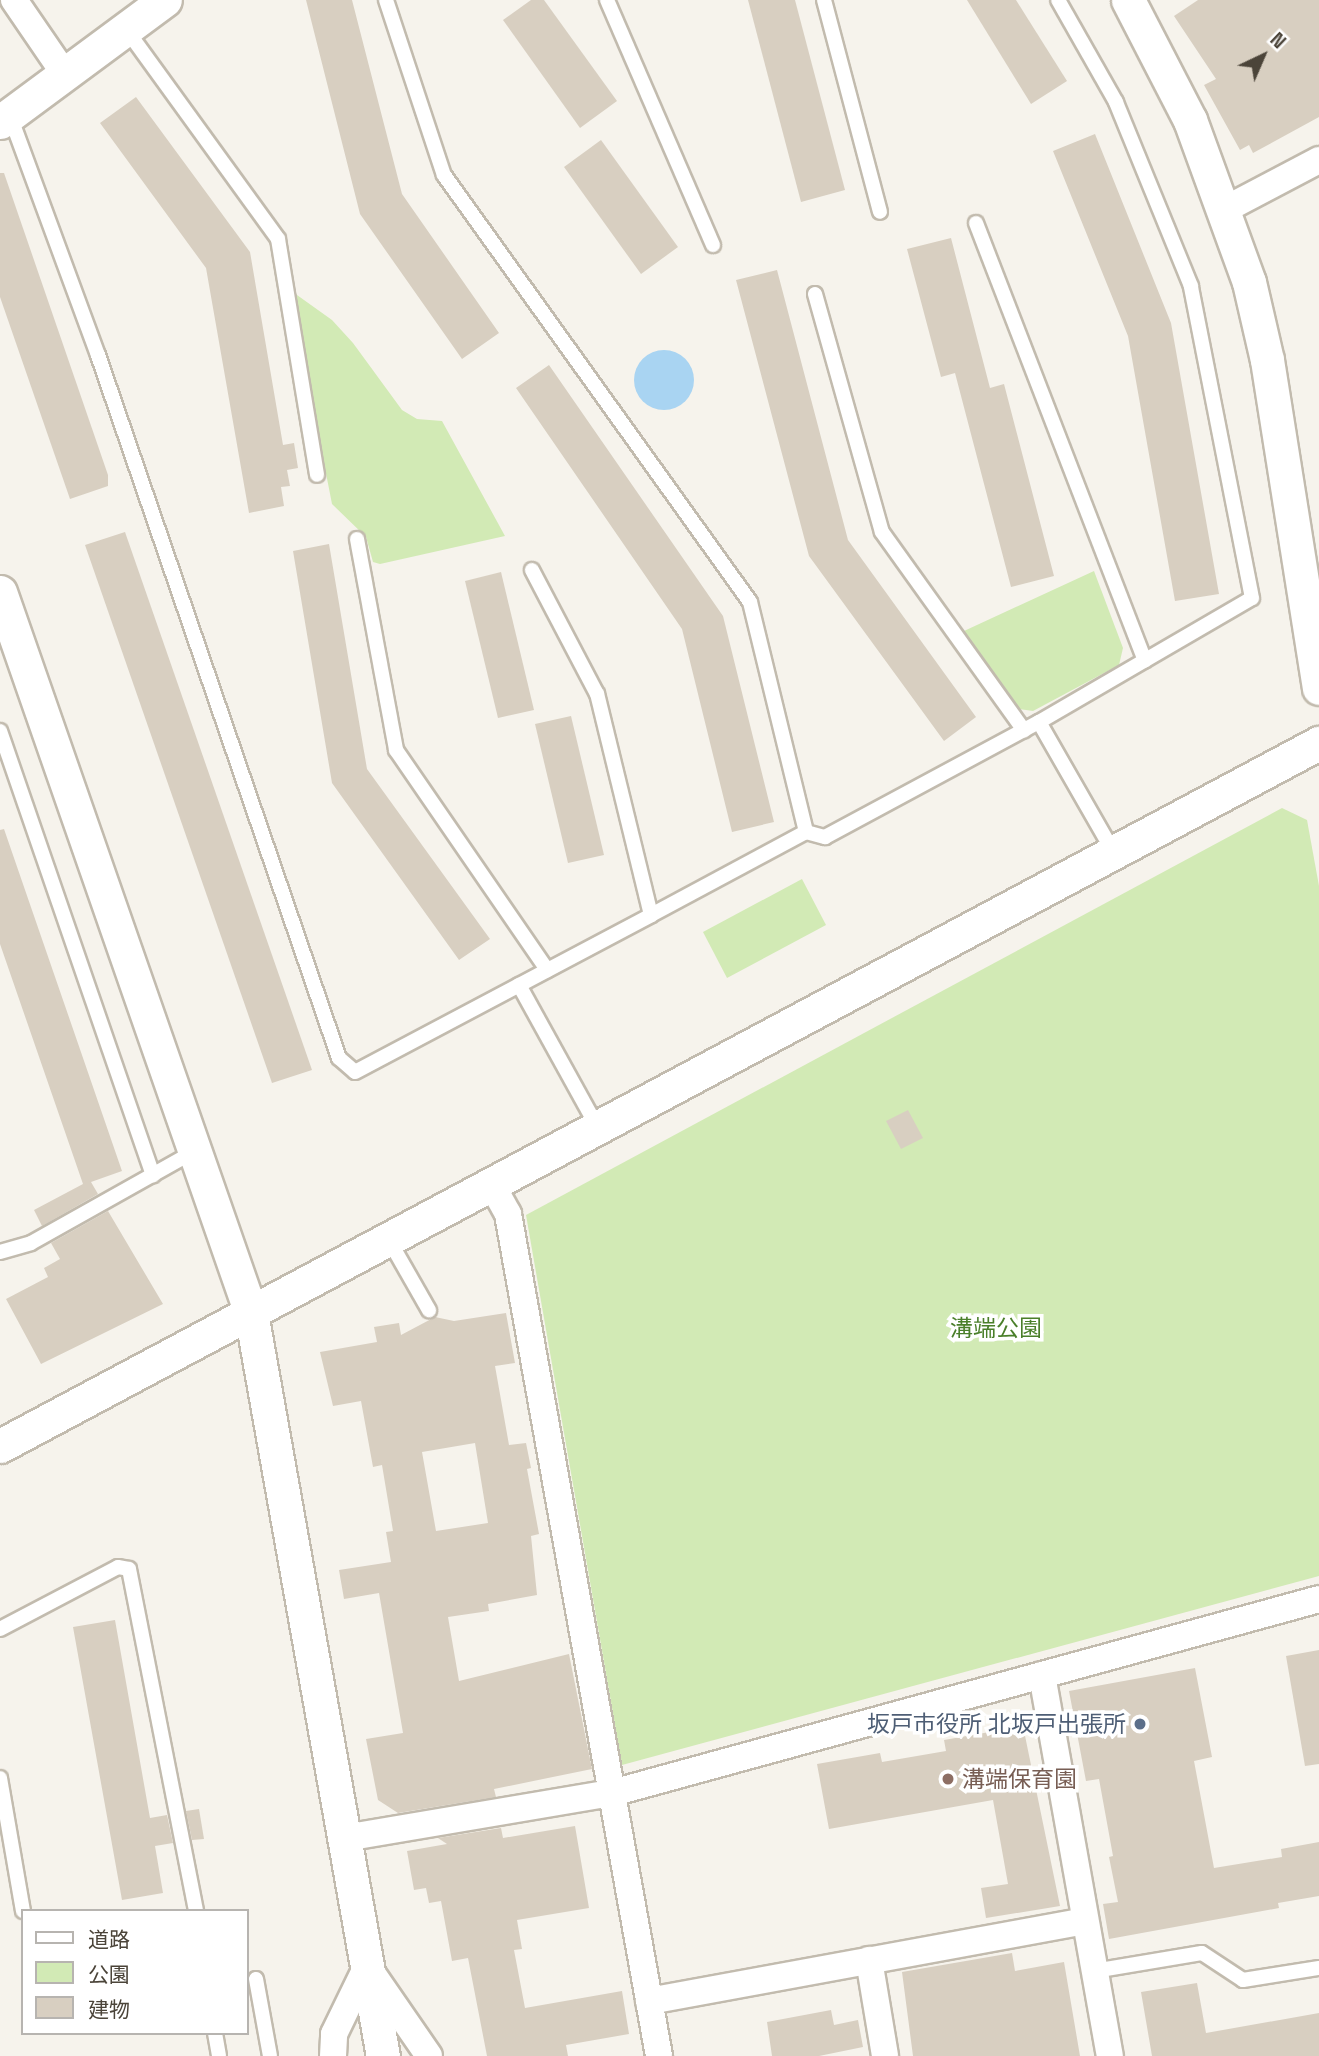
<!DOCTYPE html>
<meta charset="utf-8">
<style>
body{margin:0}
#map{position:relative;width:1319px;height:2056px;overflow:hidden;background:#f6f3ec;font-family:"Space Grotesk","Noto Sans JP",sans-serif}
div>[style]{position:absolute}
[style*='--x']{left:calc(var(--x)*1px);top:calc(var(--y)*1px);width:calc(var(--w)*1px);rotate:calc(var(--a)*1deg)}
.green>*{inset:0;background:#d2eab5}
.water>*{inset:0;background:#a9d4f2}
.round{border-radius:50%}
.building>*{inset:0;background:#d8cfc1}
.roads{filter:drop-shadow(2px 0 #c2bbae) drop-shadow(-2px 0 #c2bbae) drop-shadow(0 2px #c2bbae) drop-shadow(0 -2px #c2bbae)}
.service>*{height:14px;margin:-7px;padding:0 7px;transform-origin:7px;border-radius:7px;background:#fff}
.minor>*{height:26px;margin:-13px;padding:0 13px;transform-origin:13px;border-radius:13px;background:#fff}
.tertiary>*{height:33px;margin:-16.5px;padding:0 16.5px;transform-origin:16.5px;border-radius:16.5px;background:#fff}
.dots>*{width:19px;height:19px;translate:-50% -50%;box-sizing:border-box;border:4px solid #fff;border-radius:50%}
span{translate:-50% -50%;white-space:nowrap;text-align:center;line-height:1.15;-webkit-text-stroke:7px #fff;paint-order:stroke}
.park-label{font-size:23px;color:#4a7f2a}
.service-label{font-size:23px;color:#4e5e75}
.right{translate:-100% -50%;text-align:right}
.education-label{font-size:23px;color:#785e54}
.left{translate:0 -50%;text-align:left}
.legend{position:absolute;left:21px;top:1909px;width:228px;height:126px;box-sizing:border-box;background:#fff;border:2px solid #b7b4b0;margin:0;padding:9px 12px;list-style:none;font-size:21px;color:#4b4439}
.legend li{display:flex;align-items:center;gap:14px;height:35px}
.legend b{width:35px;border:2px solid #b7b4b0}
.north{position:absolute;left:1228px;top:21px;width:70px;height:70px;-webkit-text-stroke:5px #fff;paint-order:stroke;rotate:44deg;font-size:19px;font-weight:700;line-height:28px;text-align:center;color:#4b4439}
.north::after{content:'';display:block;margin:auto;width:24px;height:32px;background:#4b4439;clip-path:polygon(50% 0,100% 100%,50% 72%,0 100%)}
</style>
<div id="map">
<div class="green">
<div style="clip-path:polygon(290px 290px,332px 320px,353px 343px,402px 410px,417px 419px,442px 421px,505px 536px,380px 564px,373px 562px,366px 537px,332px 504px)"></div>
<div style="clip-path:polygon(1094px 571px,1123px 648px,1119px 665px,1033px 711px,1019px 709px,964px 631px)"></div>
<div style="clip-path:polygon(1282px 808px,1307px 820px,1319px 886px,1319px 1576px,622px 1765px,526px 1215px)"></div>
<div style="clip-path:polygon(802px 879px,826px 925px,727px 978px,703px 932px)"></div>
</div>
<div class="water">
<div class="round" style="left:634px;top:350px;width:60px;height:60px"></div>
</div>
<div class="building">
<div style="clip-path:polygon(306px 0,352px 0,402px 194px,499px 333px,462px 359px,360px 214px)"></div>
<div style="clip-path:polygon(531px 0,544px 0,617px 101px,580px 128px,503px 20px)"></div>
<div style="clip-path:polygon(748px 0,795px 0,845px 190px,801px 202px)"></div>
<div style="clip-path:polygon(967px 0,1016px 0,1067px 81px,1031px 104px)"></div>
<div style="clip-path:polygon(1198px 0,1319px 0,1319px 117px,1253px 153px,1249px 145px,1240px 150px,1204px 85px,1216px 79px,1174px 16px)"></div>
<div style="clip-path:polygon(136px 97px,250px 252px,283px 445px,294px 443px,298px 468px,287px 470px,290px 486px,281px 487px,284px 506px,249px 513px,206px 268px,100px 123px)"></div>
<div style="clip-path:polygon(1095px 134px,1171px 323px,1219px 594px,1175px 601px,1128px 336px,1053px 151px)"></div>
<div style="clip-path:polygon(601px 140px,678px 247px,641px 274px,564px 167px)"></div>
<div style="clip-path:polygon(0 173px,4px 173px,108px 475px,108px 486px,70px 499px,0 297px)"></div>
<div style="clip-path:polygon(951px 238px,990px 388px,1004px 384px,1054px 576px,1011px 587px,955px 373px,941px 377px,907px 249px)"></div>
<div style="clip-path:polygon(777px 270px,848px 540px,976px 717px,944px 741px,809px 556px,736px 280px)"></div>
<div style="clip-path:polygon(549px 365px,723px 616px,774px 822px,732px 832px,682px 629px,516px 388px)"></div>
<div style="clip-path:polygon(125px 532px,312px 1070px,272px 1083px,85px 545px)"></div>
<div style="clip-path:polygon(329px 544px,367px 769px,490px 939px,459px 960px,332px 783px,293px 551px)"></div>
<div style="clip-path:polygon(501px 572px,534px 710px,498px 718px,465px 581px)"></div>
<div style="clip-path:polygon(571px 716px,604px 855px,568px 863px,535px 724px)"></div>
<div style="clip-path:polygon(4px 829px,122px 1171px,91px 1182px,98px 1194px,42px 1226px,34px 1210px,83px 1184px,0 944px,0 830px)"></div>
<div style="clip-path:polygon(908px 1110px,923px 1138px,901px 1149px,886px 1121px)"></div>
<div style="clip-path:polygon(108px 1211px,163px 1304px,41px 1364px,6px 1299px,48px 1277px,44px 1268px,60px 1259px,51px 1243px)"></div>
<div style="clip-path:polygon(evenodd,506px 1313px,515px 1363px,495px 1366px,509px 1445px,526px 1443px,531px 1468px,527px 1469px,539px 1534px,531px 1536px,537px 1595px,488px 1604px,489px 1611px,448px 1617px,459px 1681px,569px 1654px,592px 1769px,494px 1789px,496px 1797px,398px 1813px,378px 1800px,366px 1739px,403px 1733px,379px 1593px,344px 1599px,339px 1570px,391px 1562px,386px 1532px,393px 1531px,382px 1465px,373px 1467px,361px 1401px,333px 1406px,320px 1352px,377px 1342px,374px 1327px,399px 1323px,401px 1335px,435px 1317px,454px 1321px,506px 1313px,475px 1443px,488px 1523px,436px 1531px,422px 1452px,475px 1443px)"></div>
<div style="clip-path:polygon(115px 1620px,150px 1818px,167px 1815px,173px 1843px,155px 1846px,163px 1893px,122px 1900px,73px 1627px)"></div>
<div style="clip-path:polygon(1319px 1650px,1319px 1764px,1305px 1766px,1286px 1656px)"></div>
<div style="clip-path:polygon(1195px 1668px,1212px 1757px,1194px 1761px,1214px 1868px,1282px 1857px,1281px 1849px,1319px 1842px,1319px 1896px,1278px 1903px,1279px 1908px,1109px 1939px,1103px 1904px,1118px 1902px,1109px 1857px,1113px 1856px,1099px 1779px,1086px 1781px,1069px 1691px)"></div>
<div style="clip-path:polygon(1023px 1726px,1060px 1906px,986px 1918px,981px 1888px,1008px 1884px,993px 1800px,829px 1829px,817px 1764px,880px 1753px,882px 1762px,946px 1751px,944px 1740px)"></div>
<div style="clip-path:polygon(199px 1809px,204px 1839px,192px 1840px,186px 1811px)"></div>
<div style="clip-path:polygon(575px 1826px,589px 1908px,517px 1920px,522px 1949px,514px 1950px,525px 2008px,622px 1991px,629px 2034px,566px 2045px,568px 2056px,487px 2056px,468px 1958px,452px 1961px,441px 1901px,429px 1903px,426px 1888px,414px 1890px,407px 1851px,447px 1844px,438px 1838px,501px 1828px,503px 1838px)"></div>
<div style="clip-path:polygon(1012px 1953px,1015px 1971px,1064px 1962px,1080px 2056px,913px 2056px,902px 1972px)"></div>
<div style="clip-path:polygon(1197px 1983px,1206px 2033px,1319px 2013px,1319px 2056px,1152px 2056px,1141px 1992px)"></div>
<div style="clip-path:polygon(831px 2010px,834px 2025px,858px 2020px,863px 2047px,819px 2056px,772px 2056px,767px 2022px)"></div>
</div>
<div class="roads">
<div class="service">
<div style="--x:386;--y:0;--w:184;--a:71.7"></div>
<div style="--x:444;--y:175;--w:525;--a:54.37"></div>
<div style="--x:750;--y:602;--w:237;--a:76.3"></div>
<div style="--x:806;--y:832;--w:20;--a:15"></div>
<div style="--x:825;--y:837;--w:243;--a:-28.3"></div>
<div style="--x:1039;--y:722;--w:151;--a:60.2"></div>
<div style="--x:607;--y:0;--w:267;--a:66.6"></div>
<div style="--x:824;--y:0;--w:219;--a:75.2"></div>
<div style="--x:126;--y:29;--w:259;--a:54.1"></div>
<div style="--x:278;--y:239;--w:239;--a:80.6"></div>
<div style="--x:10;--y:116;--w:255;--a:69.8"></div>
<div style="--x:98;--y:355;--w:743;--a:71.08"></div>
<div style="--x:339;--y:1058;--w:21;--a:41"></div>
<div style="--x:355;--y:1072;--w:335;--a:-27.9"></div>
<div style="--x:651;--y:915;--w:228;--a:-103.7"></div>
<div style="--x:597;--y:694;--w:140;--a:-117.7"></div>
<div style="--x:976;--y:223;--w:469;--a:68.9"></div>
<div style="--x:815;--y:294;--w:247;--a:74.3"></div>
<div style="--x:882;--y:532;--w:244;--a:54.4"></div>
<div style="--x:357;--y:539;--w:215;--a:79.5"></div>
<div style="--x:396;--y:750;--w:267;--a:55.5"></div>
<div style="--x:1039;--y:722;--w:246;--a:-30.2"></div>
<div style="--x:1252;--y:598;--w:318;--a:-101.1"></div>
<div style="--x:1191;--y:286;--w:199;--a:-112.2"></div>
<div style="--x:1116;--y:102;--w:117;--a:-119.6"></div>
<div style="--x:0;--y:731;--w:470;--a:71"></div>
<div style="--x:651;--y:915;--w:176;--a:-28.2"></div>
<div style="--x:519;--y:985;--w:163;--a:61.1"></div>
<div style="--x:389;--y:1240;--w:81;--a:60.3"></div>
<div style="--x:0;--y:1252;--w:32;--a:-16"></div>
<div style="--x:31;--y:1243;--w:188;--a:-29.3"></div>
<div style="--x:0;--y:1629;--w:133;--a:-27.7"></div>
<div style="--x:118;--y:1567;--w:11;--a:10"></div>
<div style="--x:129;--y:1569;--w:349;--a:78.9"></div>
<div style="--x:0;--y:1778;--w:135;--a:80.2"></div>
<div style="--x:1094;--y:1971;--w:109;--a:-9.5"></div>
<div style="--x:1202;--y:1953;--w:49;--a:33.4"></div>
<div style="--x:1243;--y:1980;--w:77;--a:-9"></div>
<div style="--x:256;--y:1979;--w:78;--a:79.7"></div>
<div style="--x:215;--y:2033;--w:23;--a:80"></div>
</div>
<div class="minor">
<div style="--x:14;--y:0;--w:88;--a:55.6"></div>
<div style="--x:1226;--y:209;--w:105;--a:-27.8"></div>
<div style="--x:492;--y:1185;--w:33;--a:61"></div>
<div style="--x:508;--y:1214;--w:855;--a:79.83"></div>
<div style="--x:1042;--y:1675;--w:387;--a:79.9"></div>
<div style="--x:345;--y:1838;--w:271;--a:-9.6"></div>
<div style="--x:612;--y:1793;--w:733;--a:-15.34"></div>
<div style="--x:869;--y:1960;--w:97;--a:80.5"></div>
<div style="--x:649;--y:2001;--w:443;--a:-10.4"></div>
<div style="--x:333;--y:2056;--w:22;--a:-87"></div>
<div style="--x:334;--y:2034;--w:76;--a:-64.1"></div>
<div style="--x:367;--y:1966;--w:109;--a:55.4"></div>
</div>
<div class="tertiary">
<div style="--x:1128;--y:0;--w:135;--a:62.7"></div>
<div style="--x:1190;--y:120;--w:172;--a:70"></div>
<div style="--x:1249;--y:282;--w:80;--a:77"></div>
<div style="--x:1267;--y:360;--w:332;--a:81"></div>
<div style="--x:0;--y:122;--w:205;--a:-36.5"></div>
<div style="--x:0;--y:592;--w:763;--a:70.81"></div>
<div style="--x:251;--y:1313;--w:755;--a:79.93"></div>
<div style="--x:0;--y:1446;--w:1495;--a:-28.06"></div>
</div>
</div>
<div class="dots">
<div style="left:1140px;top:1724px;background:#5c6f8a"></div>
<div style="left:948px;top:1779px;background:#8d6e63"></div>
</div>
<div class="park-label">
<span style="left:996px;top:1328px">溝端公園</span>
</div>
<div class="service-label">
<span class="right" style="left:1126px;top:1724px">坂戸市役所 北坂戸出張所</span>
</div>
<div class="education-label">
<span class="left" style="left:962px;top:1779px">溝端保育園</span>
</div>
<ul class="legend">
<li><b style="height:9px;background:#fff"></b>道路</li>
<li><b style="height:19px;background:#d2eab5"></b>公園</li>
<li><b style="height:19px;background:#d8cfc1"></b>建物</li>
</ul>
<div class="north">N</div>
</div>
